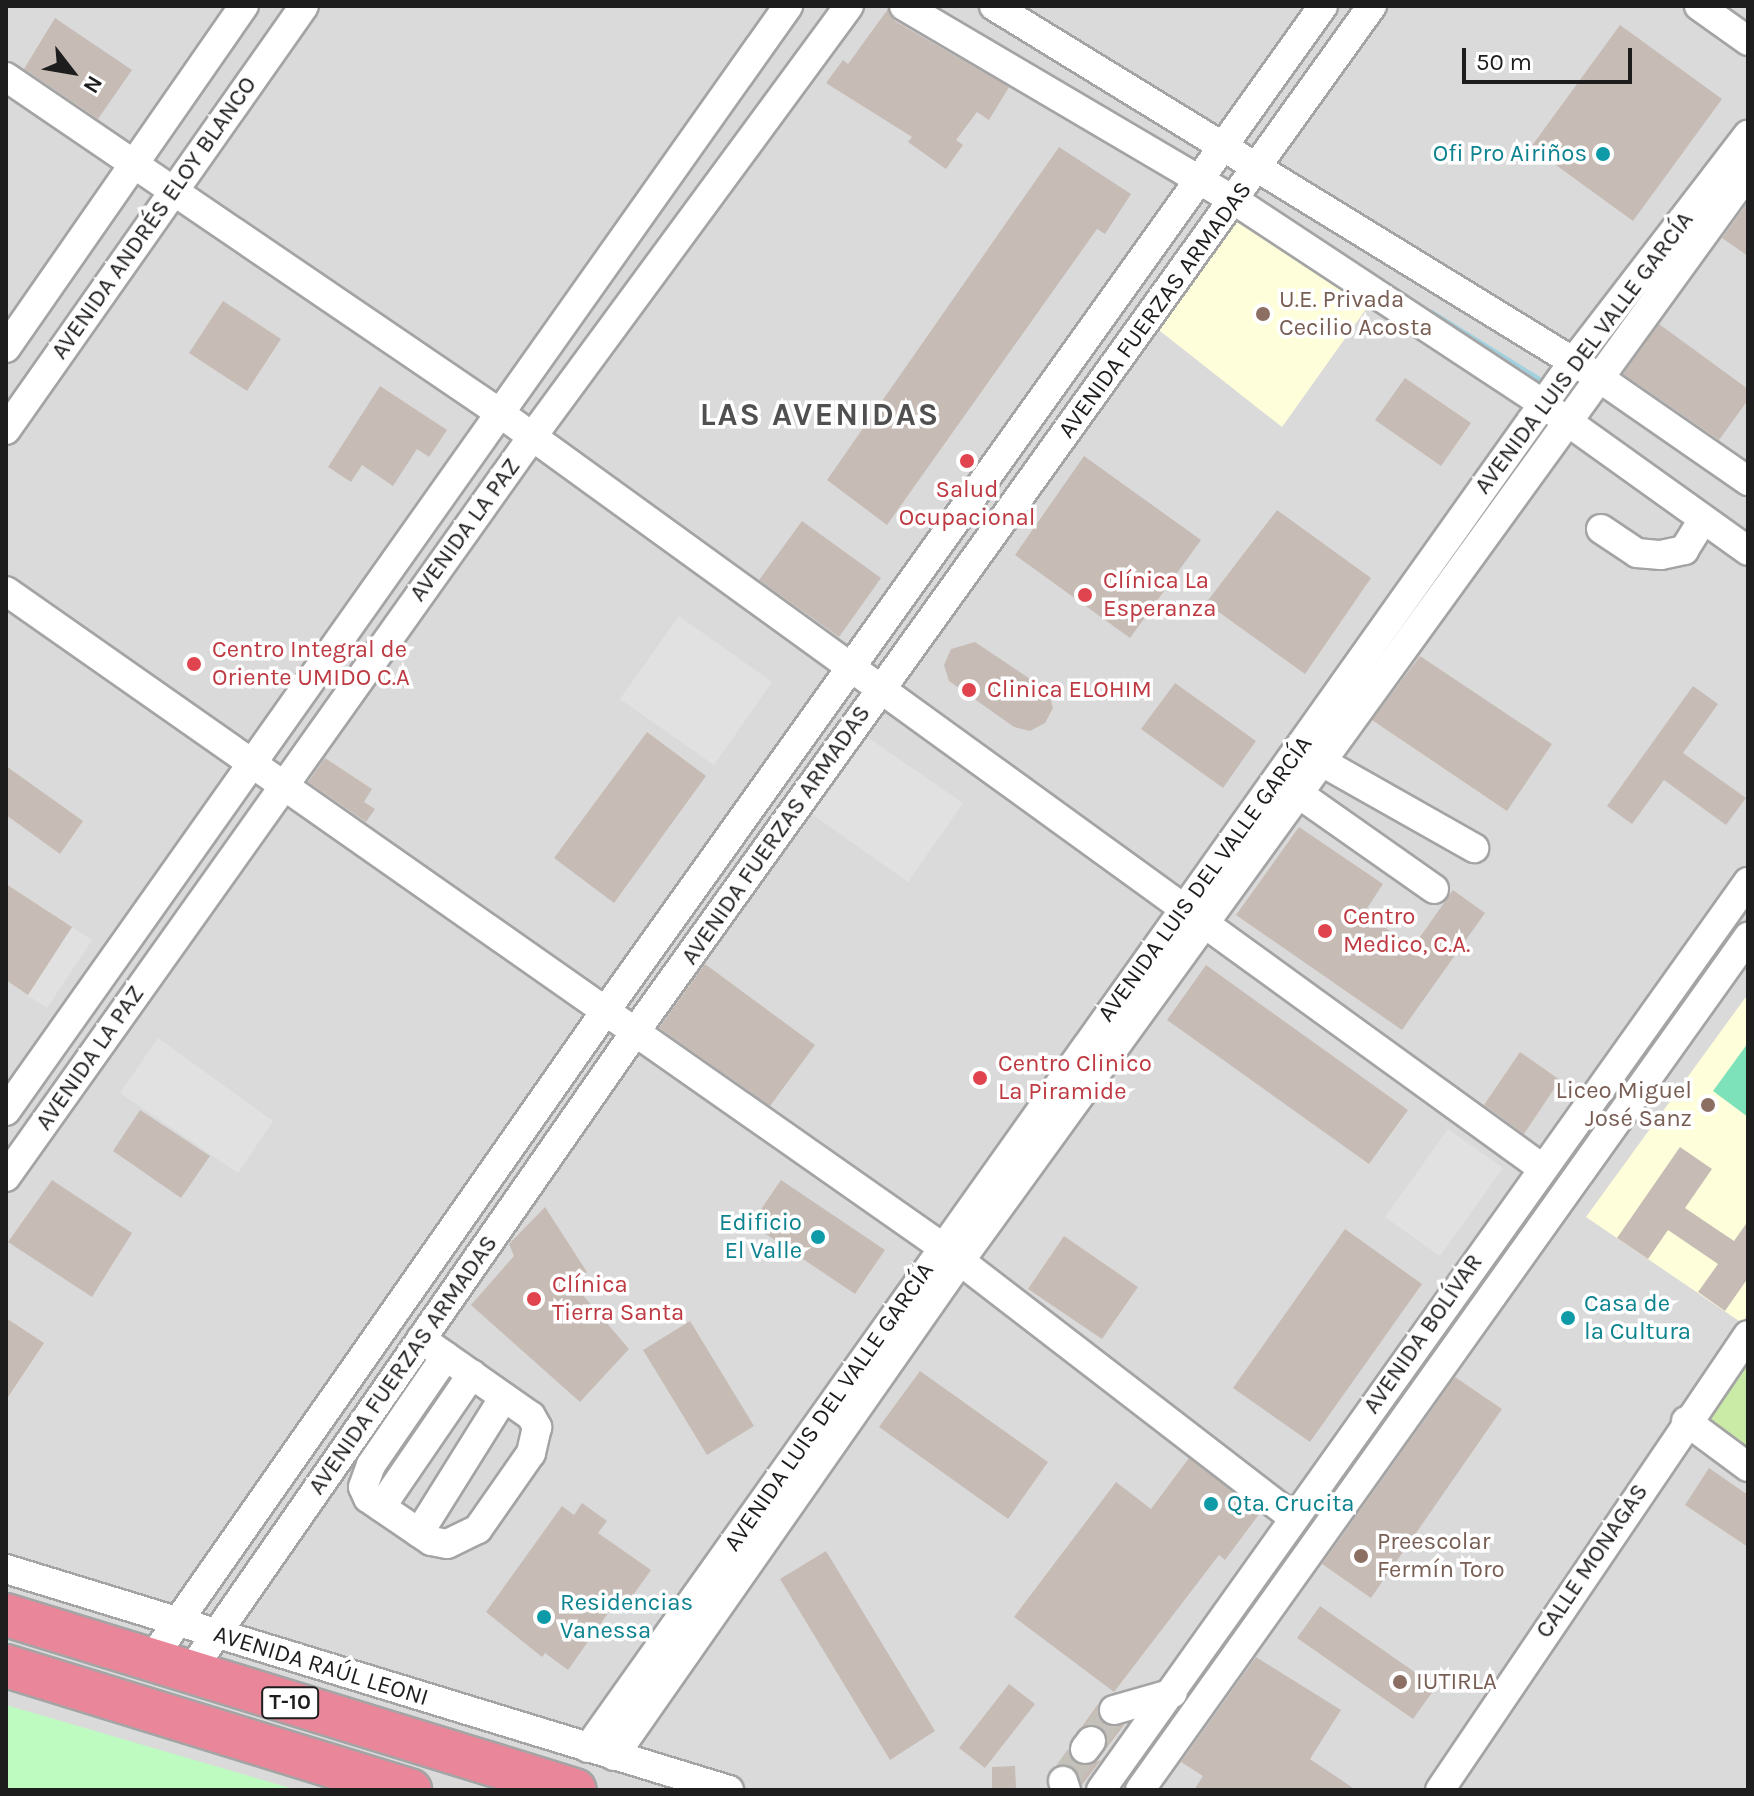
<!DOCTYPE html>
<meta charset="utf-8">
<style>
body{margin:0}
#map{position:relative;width:1754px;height:1796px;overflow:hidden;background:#eeeae2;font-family:Karla,sans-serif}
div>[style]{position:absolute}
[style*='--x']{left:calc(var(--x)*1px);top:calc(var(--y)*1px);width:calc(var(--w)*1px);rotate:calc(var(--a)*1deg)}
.residential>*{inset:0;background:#dbdada}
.education>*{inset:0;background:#fffeda}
.grass>*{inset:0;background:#c9eba6}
.park>*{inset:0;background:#bdfbc1}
.pitch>*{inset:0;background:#7de1b9}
.parking>*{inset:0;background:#e1e1e1}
.stream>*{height:7px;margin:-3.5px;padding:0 3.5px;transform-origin:3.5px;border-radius:3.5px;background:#a1d1de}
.building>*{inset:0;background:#c6bcb5}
.minor-tunnel>*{height:28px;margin-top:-14px;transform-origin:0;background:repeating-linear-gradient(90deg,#c4c1bb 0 28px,transparent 0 42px)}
.roads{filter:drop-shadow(2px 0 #a4a4a4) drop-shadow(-2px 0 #a4a4a4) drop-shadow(0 2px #a4a4a4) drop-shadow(0 -2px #a4a4a4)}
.minor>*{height:28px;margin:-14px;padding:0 14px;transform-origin:14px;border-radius:14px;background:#fff}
.highway>*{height:42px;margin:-21px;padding:0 21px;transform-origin:21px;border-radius:21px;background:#e9869a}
.dots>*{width:22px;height:22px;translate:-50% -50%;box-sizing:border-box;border:4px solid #fff;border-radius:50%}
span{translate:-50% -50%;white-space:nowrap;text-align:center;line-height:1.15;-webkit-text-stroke:7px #fff;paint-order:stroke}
.shield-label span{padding:2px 6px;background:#fff;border:2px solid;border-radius:6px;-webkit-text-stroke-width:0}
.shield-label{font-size:22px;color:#1d1d1d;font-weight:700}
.culture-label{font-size:24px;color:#0d838f}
.right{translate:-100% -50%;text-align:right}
.left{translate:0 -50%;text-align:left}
.street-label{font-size:24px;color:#1d1d1d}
.education-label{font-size:24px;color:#785e54}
.health-label{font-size:24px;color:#be3a42}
.district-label{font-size:32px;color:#505050;font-weight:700;letter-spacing:2px}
.frame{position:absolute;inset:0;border:8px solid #1d1d1d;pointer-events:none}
.north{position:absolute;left:32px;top:32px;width:80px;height:80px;-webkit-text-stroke:6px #fff;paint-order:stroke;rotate:121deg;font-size:22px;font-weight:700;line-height:32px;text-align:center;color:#1d1d1d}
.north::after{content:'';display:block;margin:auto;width:28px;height:36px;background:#1d1d1d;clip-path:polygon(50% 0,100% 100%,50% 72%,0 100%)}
.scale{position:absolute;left:1462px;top:48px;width:170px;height:36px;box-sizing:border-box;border:4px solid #1d1d1d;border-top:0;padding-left:10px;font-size:24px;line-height:28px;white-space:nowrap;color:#1d1d1d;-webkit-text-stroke:6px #fff;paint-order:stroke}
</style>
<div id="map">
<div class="residential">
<div style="clip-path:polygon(6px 6px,1748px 6px,1748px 1790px,6px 1790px)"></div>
</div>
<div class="education">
<div style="clip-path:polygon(1231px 219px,1371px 302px,1282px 427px,1155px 327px)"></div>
<div style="clip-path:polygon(1748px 994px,1748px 1314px,1742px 1323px,1586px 1217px)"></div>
</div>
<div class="grass">
<div style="clip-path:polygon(1748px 1335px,1748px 1465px,1686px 1421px)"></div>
</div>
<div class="park">
<div style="clip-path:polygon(6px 1705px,297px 1790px,6px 1790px)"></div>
</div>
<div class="pitch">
<div style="clip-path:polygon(1748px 1043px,1748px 1117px,1713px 1091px)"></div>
</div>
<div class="parking">
<div style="clip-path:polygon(679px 616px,772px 682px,714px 765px,620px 699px)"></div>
<div style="clip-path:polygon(854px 728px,963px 803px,908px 882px,799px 805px)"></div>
<div style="clip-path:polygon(72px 927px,92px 940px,47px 1008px,27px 995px)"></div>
<div style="clip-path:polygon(158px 1038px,273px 1121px,238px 1173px,120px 1093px)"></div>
<div style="clip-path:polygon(1448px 1129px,1503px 1168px,1440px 1256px,1385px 1217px)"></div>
</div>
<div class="stream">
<div style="--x:1431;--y:313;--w:134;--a:31.9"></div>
</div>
<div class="building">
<div style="clip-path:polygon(888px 9px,895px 21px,1009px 87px,989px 120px,977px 112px,956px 140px,963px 145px,946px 169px,908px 142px,912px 137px,826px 83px,843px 60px,848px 64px)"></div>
<div style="clip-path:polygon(55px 18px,132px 70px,98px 119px,24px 69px)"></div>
<div style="clip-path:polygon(1620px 25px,1722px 99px,1633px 221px,1531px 147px)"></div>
<div style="clip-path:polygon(1059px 147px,1131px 194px,1105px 234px,1097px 229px,887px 525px,827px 480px)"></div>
<div style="clip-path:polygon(1748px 202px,1748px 256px,1722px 238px)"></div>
<div style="clip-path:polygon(223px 301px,281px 339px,247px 391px,189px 353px)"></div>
<div style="clip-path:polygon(1659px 324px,1748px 389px,1748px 400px,1719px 440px,1623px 374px)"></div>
<div style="clip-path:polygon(1405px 378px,1471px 423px,1441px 466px,1375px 420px)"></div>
<div style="clip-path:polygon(380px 386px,447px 430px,429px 457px,417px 449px,393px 486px,362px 465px,351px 482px,328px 467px)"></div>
<div style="clip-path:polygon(1084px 456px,1201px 540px,1130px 638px,1015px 555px)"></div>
<div style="clip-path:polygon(1277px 510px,1371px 578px,1305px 674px,1206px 603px)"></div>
<div style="clip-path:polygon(802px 521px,881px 578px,839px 637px,759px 580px)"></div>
<div style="clip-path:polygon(975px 642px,1048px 691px,1053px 708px,1045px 723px,1030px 731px,1014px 727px,949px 681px,944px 665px,951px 649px)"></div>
<div style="clip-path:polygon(1420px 656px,1552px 744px,1507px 811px,1372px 720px)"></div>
<div style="clip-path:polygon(1175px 683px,1256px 741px,1223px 788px,1141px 729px)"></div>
<div style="clip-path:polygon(1693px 686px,1718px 704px,1683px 753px,1746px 798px,1726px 825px,1664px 780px,1632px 824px,1607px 806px)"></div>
<div style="clip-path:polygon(647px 732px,706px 776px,614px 903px,554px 858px)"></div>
<div style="clip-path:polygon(325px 758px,372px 789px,364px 802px,375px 809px,366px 822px,308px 782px)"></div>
<div style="clip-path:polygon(6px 766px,83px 821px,60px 854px,6px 815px)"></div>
<div style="clip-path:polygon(1299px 827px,1383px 884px,1364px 913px,1413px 947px,1453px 890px,1485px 913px,1402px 1030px,1236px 915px)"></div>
<div style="clip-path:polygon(6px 884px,72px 927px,28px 995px,6px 980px)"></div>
<div style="clip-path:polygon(705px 964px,815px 1045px,770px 1106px,659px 1028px)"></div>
<div style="clip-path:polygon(1206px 965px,1408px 1110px,1369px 1164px,1167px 1020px)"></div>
<div style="clip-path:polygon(1520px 1052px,1560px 1080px,1524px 1134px,1484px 1105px)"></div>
<div style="clip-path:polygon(140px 1110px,210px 1156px,181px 1198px,113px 1151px)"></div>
<div style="clip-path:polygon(1680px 1147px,1712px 1169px,1685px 1208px,1734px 1241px,1748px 1221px,1748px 1278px,1725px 1311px,1698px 1292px,1718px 1264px,1668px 1230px,1648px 1259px,1617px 1238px)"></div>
<div style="clip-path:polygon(52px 1180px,132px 1233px,92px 1297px,8px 1242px)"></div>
<div style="clip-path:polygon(781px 1180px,885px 1250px,855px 1294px,751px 1224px)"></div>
<div style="clip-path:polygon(545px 1207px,587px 1272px,575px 1286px,629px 1349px,580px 1402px,471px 1305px,514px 1256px,509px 1244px)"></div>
<div style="clip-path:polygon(1345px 1229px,1422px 1284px,1310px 1442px,1233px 1388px)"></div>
<div style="clip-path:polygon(1064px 1236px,1138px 1287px,1102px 1339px,1028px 1289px)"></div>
<div style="clip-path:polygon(6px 1318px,44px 1343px,6px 1400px)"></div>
<div style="clip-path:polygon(690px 1321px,754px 1426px,707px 1455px,643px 1350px)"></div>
<div style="clip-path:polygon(920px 1371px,1048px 1462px,1008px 1519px,879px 1427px)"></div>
<div style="clip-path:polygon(1455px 1377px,1502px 1409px,1371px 1598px,1322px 1564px)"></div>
<div style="clip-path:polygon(1189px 1458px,1260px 1513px,1225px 1560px,1219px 1555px,1114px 1692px,1014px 1617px,1116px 1482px,1151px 1509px)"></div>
<div style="clip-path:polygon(1709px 1468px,1748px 1495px,1748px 1547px,1685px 1505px)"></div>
<div style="clip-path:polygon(582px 1503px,607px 1521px,598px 1533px,651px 1570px,626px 1605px,618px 1599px,568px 1670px,545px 1653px,542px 1657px,486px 1612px,562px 1506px,574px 1515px)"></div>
<div style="clip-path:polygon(826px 1551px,935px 1731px,890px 1760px,780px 1579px)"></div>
<div style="clip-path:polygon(1320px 1606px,1436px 1687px,1413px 1719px,1297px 1638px)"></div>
<div style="clip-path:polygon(1256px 1657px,1341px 1710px,1310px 1759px,1356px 1790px,1194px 1790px,1203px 1776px,1181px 1762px)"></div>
<div style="clip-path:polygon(1009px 1684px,1035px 1704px,985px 1768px,959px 1748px)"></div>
<div style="clip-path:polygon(1098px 1704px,1103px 1723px,1124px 1725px,1105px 1750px,1102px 1728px,1081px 1728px)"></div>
<div style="clip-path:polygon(1068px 1749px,1082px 1766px,1101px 1760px,1082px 1785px,1074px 1768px,1056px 1766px)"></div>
<div style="clip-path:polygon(1015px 1766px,1016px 1788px,992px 1788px,992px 1767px)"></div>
</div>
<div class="minor-tunnel">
<div style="--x:1091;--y:1741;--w:39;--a:-53"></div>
<div style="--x:1063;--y:1781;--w:39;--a:-55"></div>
</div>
<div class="roads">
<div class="minor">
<div style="--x:904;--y:6;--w:383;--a:30.5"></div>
<div style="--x:1234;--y:200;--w:370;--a:33.4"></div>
<div style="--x:1543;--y:404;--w:252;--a:35.6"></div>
<div style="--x:994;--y:6;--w:709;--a:31.56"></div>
<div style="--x:1598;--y:377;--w:183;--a:34.7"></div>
<div style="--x:1699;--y:6;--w:60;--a:35.5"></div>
<div style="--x:6;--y:77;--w:594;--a:34.23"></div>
<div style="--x:497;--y:411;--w:1290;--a:35.92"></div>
<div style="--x:6;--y:348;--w:417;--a:-55.2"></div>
<div style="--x:6;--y:430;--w:518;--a:-54.9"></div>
<div style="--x:1601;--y:529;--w:43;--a:33.7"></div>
<div style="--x:1637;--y:553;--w:24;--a:5"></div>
<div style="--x:1661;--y:555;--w:24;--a:-12"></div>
<div style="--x:1684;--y:550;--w:36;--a:-58"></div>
<div style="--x:6;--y:591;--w:1143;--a:35.02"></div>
<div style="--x:942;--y:1247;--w:443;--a:37.6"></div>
<div style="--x:1322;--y:762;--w:175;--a:29.5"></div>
<div style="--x:1299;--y:794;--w:165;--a:35.1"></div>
<div style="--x:6;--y:1111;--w:1354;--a:-54.71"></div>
<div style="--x:6;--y:1177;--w:908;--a:-54.59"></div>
<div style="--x:532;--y:437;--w:535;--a:-53.67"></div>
<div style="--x:421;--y:1339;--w:134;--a:35"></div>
<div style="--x:531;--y:1416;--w:13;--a:61"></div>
<div style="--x:537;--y:1427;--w:27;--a:103"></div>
<div style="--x:531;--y:1453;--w:93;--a:124.9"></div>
<div style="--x:478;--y:1529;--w:34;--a:154"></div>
<div style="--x:447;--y:1544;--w:16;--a:-169"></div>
<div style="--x:431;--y:1541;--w:76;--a:-145.7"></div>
<div style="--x:368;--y:1498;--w:12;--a:-114"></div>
<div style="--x:363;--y:1487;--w:23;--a:-70"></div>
<div style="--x:371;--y:1465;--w:132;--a:-55.5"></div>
<div style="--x:1686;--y:1421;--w:77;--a:36.6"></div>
<div style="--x:381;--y:1507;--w:161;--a:-55.6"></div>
<div style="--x:419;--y:1533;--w:160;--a:-58"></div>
<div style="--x:6;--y:1569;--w:756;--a:17"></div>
<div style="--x:151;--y:1660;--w:790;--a:-55"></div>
<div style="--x:604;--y:1013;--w:1237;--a:-54.47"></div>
<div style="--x:190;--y:1672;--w:776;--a:-55.18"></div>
<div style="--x:633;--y:1035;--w:1267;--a:-54.32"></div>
<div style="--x:1114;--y:1710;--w:61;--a:-16.1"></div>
<div style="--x:588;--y:1748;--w:1700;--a:-54.6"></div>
<div style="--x:1573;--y:362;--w:287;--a:-52.4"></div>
<div style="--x:1085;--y:1749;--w:10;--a:-53"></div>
<div style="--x:614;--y:1756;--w:604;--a:-55.05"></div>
<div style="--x:960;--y:1261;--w:1343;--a:-54.09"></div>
<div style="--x:1063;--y:1781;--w:9;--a:72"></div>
<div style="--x:1101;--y:1790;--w:1115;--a:-54.53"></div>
<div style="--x:1140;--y:1790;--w:1048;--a:-54.52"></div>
<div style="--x:1440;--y:1790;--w:549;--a:-55.91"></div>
</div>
<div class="highway">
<div style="--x:6;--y:1615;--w:595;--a:17.1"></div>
<div style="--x:6;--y:1666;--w:423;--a:17.1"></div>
</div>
</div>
<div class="dots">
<div style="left:1603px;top:154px;background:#0f9aa8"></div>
<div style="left:1263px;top:314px;background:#8d6e63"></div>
<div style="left:967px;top:461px;background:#e0444e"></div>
<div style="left:1085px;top:595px;background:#e0444e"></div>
<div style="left:194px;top:664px;background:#e0444e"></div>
<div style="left:969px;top:690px;background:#e0444e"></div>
<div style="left:1325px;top:931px;background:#e0444e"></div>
<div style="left:980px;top:1078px;background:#e0444e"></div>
<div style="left:1708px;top:1105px;background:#8d6e63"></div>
<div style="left:818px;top:1237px;background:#0f9aa8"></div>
<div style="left:534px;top:1299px;background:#e0444e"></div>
<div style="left:1568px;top:1318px;background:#0f9aa8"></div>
<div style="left:1211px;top:1504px;background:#0f9aa8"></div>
<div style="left:1361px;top:1556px;background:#8d6e63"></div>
<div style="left:544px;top:1617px;background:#0f9aa8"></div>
<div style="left:1400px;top:1682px;background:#8d6e63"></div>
</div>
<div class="shield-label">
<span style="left:290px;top:1703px">T-10</span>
</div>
<div class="culture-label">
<span class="right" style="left:1587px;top:154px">Ofi Pro Airiños</span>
<span class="right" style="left:802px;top:1237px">Edificio<br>El Valle</span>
<span class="left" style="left:1584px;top:1318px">Casa de<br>la Cultura</span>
<span class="left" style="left:1227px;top:1504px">Qta. Crucita</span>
<span class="left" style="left:560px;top:1617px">Residencias<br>Vanessa</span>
</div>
<div class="street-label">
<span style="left:154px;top:218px;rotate:-55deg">AVENIDA ANDRÉS ELOY BLANCO</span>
<span style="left:1155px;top:310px;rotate:-54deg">AVENIDA FUERZAS ARMADAS</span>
<span style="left:1584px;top:353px;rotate:-53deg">AVENIDA LUIS DEL VALLE GARCÍA</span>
<span style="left:465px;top:530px;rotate:-54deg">AVENIDA LA PAZ</span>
<span style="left:776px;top:835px;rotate:-55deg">AVENIDA FUERZAS ARMADAS</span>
<span style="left:1205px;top:879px;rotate:-54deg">AVENIDA LUIS DEL VALLE GARCÍA</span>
<span style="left:90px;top:1058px;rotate:-55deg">AVENIDA LA PAZ</span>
<span style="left:1423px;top:1334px;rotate:-55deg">AVENIDA BOLÍVAR</span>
<span style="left:403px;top:1365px;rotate:-55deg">AVENIDA FUERZAS ARMADAS</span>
<span style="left:829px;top:1407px;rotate:-55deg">AVENIDA LUIS DEL VALLE GARCÍA</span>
<span style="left:1592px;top:1561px;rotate:-56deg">CALLE MONAGAS</span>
<span style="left:321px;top:1666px;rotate:17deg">AVENIDA RAÚL LEONI</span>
</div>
<div class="education-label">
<span class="left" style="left:1279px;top:314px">U.E. Privada<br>Cecilio Acosta</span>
<span class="right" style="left:1692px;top:1105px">Liceo Miguel<br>José Sanz</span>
<span class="left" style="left:1377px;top:1556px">Preescolar<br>Fermín Toro</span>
<span class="left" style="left:1416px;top:1682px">IUTIRLA</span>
</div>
<div class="health-label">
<span style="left:967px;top:504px">Salud<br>Ocupacional</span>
<span class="left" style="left:1103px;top:595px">Clínica La<br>Esperanza</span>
<span class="left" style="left:212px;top:664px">Centro Integral de<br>Oriente UMIDO C.A</span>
<span class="left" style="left:987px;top:690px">Clinica ELOHIM</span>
<span class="left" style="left:1343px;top:931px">Centro<br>Medico, C.A.</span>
<span class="left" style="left:998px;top:1078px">Centro Clinico<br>La Piramide</span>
<span class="left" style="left:552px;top:1299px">Clínica<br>Tierra Santa</span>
</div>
<div class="district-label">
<span style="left:820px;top:415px">LAS AVENIDAS</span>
</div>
<div class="frame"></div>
<div class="north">N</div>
<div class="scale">50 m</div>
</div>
